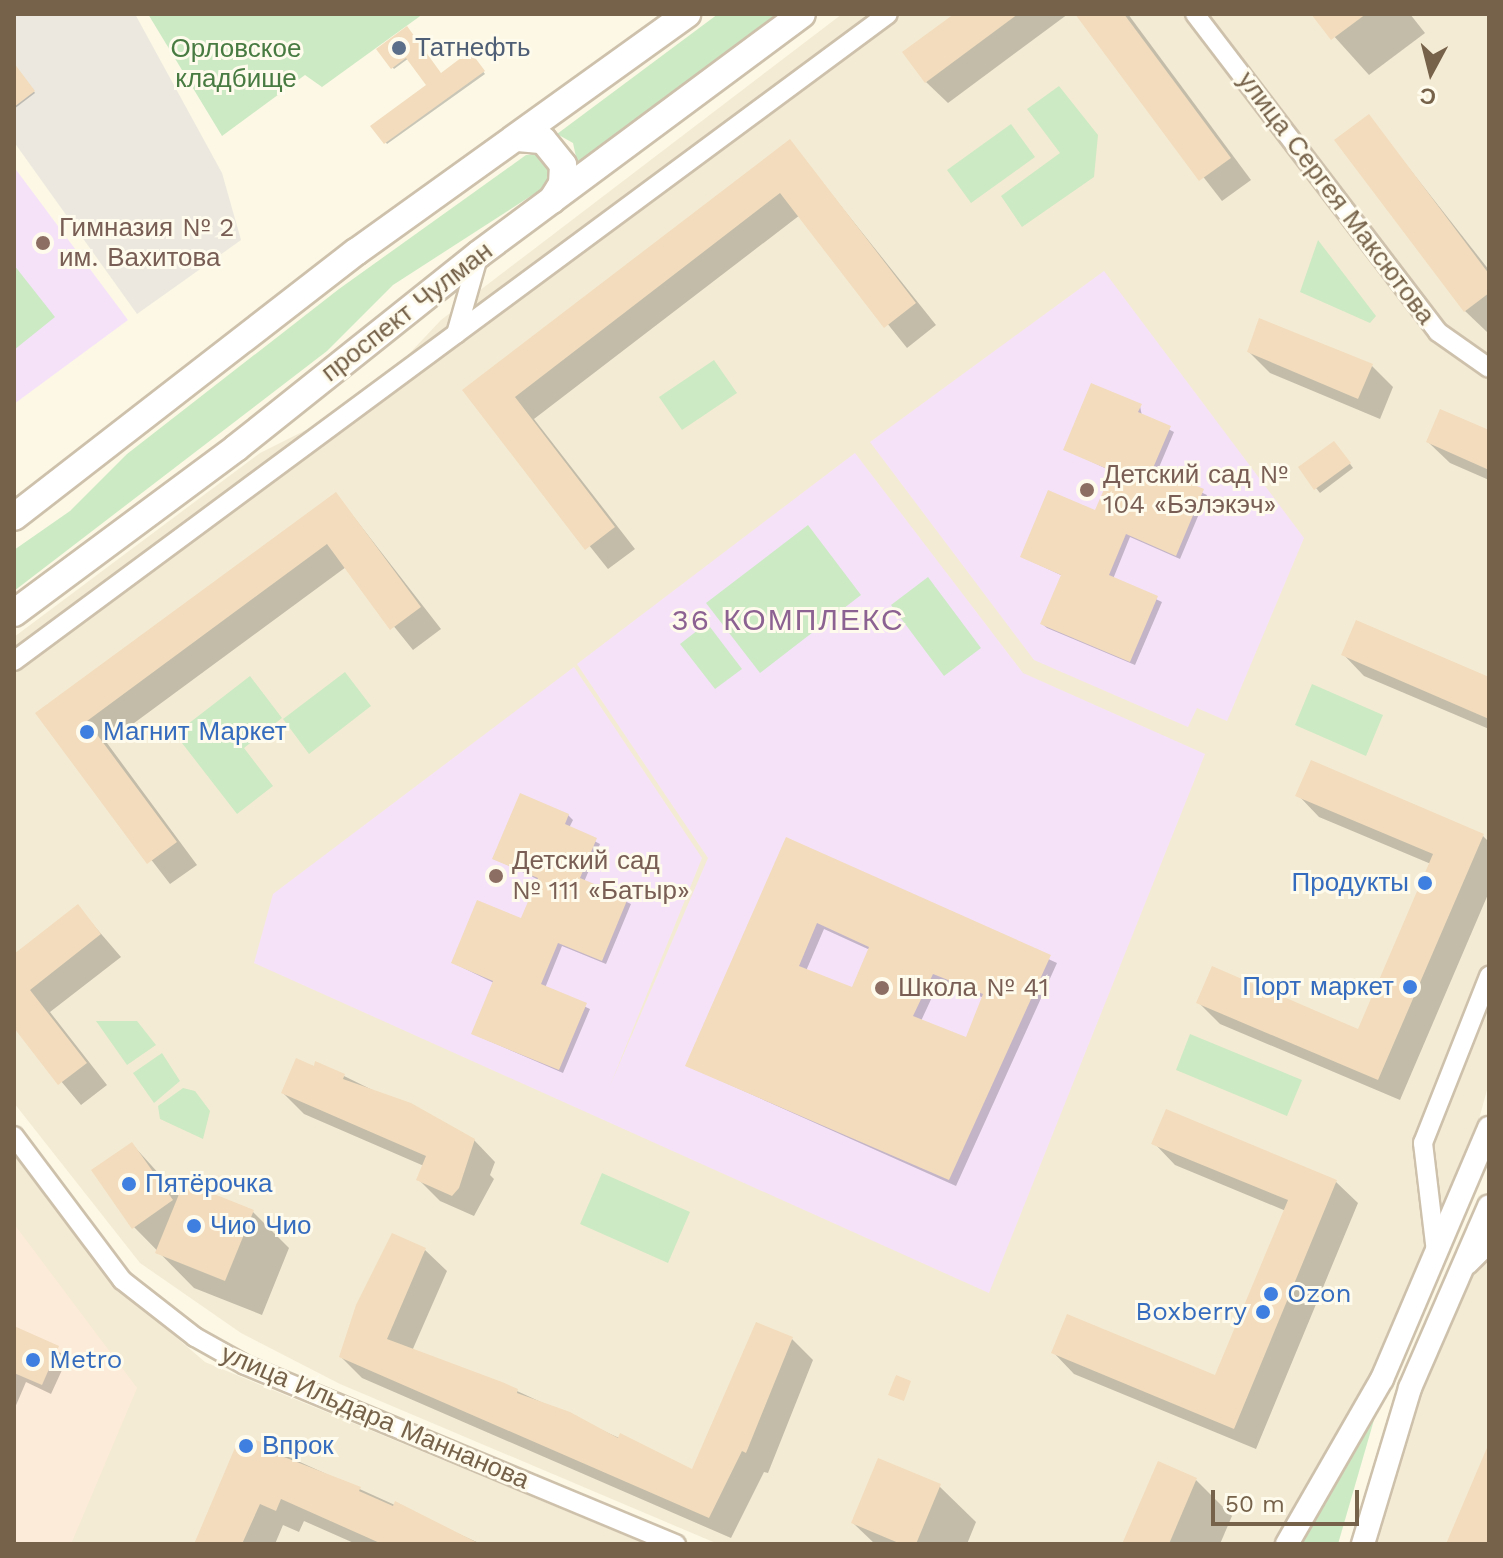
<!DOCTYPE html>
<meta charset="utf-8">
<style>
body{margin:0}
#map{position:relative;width:1503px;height:1558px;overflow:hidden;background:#fcf8e5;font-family:"Work Sans",sans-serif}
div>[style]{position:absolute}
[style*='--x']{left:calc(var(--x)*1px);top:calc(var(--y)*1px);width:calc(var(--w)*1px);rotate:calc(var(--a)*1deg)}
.residential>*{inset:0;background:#f4ebd4}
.commercial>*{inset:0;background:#fdebd9}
.industrial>*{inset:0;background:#ece8df}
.education>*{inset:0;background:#f5e2f9}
.green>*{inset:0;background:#cceac4}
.shadow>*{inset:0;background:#0003}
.building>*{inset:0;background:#f2dcbd}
.roads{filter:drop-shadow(2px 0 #cec1ac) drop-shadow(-2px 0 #cec1ac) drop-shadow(0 2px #cec1ac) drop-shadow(0 -2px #cec1ac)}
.minor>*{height:18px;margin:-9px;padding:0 9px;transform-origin:9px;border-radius:9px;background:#fff}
.tertiary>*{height:22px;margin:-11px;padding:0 11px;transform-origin:11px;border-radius:11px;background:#fff}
.secondary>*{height:26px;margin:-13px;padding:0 13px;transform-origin:13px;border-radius:13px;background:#fff}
.dots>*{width:22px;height:22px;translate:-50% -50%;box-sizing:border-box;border:4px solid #fffbec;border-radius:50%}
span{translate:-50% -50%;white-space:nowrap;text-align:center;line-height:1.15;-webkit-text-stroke:6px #fffbec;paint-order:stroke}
.service-label{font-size:26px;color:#4e5e75}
.left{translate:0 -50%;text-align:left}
.park-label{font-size:26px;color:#487b42}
.street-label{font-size:26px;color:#76624a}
.education-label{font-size:26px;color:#785e54}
.shop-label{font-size:26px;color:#366cbe}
.right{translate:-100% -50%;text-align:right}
.quarter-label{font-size:30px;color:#8c6292;letter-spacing:2px}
.frame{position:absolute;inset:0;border:16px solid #76624a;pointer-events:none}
.north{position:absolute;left:1391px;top:32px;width:80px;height:80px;-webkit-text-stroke:6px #fffbec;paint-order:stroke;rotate:187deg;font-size:22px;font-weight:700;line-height:32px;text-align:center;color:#76624a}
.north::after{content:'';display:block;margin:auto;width:28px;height:36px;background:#76624a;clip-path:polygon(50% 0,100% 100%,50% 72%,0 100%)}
.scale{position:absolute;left:1211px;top:1490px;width:148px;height:36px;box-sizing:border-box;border:4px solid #76624a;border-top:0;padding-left:10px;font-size:24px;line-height:28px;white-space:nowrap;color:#76624a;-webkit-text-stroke:6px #fffbec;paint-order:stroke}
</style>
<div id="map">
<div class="residential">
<div style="clip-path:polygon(842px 14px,1489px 14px,1489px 1083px,1456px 1202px,1371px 1395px,1277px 1544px,718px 1544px,340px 1384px,241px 1333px,140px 1263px,14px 1103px,14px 637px,260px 453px,310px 428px,408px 355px,441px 320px)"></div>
<div style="clip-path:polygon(14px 1155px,106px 1277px,205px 1362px,646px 1544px,14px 1544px)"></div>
<div style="clip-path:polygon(1489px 1193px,1489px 1544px,1367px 1544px,1404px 1398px)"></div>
</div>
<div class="commercial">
<div style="clip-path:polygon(14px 1224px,137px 1388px,71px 1544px,14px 1544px)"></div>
</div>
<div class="industrial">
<div style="clip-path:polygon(14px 14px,135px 14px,222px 173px,241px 240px,137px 314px,14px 142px)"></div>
</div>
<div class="education">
<div style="clip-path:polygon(14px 167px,128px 320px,14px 404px)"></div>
<div style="clip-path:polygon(1104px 271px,1304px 538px,1227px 721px,1197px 708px,1188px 727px,1034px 660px,870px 442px)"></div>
<div style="clip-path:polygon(855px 453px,1023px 673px,1205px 754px,989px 1293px,254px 963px,273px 894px,574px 667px,702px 858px,609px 1088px,708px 858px,577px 664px)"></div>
</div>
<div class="green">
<div style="clip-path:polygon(148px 14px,423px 14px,322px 87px,305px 75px,222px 136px)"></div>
<div style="clip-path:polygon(718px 14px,782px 14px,578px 166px,573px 143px,557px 134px)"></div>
<div style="clip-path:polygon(1059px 86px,1098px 135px,1094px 177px,1022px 227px,1001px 196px,1060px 153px,1027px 109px)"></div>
<div style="clip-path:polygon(1011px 124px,1035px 157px,971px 203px,947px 170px)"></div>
<div style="clip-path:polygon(540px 154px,553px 167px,551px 183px,393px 285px,327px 351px,14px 591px,14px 550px,70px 511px,127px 454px,339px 289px,526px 155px)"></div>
<div style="clip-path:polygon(1318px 240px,1376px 316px,1370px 323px,1300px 292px)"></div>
<div style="clip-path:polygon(14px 265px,55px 317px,14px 350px)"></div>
<div style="clip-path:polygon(714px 360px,737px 393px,682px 430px,659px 397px)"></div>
<div style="clip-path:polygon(808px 525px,861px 595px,760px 673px,706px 603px)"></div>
<div style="clip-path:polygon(928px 577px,981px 648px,944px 676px,891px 605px)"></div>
<div style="clip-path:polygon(707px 623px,742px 669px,715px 689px,680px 644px)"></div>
<div style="clip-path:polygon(345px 672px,371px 706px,309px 754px,283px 719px)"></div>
<div style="clip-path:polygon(250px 676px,282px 718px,244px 748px,273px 786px,237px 814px,175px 734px)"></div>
<div style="clip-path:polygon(1312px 684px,1383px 715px,1366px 756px,1295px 725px)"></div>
<div style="clip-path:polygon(96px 1021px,137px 1021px,156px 1045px,127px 1065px)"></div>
<div style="clip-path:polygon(1190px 1034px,1302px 1080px,1287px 1116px,1176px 1070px)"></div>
<div style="clip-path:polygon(162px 1053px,180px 1081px,154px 1103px,133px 1073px)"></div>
<div style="clip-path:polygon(183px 1088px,195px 1091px,210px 1111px,203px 1139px,160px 1119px,158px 1106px)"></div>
<div style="clip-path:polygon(602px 1173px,690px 1212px,668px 1263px,580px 1224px)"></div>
<div style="clip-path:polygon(1385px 1382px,1338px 1544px,1293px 1544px)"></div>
</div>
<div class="shadow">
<div style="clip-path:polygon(958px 14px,1068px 14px,948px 103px,926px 82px)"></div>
<div style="clip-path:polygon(1077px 14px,1128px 14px,1251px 180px,1222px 201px)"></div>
<div style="clip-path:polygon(1314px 14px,1410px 14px,1425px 33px,1369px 75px)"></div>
<div style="clip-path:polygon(406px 28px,441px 75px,470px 54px,485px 74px,387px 144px,373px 126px,429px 86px,409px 58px,394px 69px,378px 50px)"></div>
<div style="clip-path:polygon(14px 66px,35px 93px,14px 109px)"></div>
<div style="clip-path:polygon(1368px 116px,1489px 270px,1487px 332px,1465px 311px)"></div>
<div style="clip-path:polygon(789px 141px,936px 325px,907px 348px,800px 215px,534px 419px,635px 549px,608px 569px,465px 390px)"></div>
<div style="clip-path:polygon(1249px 352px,1372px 366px,1393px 387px,1380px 419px,1270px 373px)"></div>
<div style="clip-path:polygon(1140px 406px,1142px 416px,1174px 432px,1157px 472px,1207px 495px,1180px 559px,1130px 537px,1113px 579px,1162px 602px,1135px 665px,1047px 628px,1042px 624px,1063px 576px,1022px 557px,1096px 513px,1113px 472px,1065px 449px)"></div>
<div style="clip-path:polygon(1489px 432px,1489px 480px,1450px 463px,1428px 442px)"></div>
<div style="clip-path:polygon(1338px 447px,1353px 468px,1320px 493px,1300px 468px)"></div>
<div style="clip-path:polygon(336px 494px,441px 629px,413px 650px,346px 567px,107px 743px,197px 865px,170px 884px,38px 713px)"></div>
<div style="clip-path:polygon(1343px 654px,1489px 680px,1489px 729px,1364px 676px)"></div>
<div style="clip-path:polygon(1298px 795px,1483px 836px,1489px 842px,1489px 892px,1400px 1100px,1220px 1024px,1199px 1003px,1360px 1032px,1431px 864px,1319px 817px)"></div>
<div style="clip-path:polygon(568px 815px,573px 820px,569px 828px,600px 844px,584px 882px,631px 904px,606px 964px,562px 946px,545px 988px,590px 1009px,563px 1073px,473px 1034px,494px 983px,453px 963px,522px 921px,539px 880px,495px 859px)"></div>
<div style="clip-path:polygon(evenodd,787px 839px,1057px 963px,956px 1186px,688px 1066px,787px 839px,824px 929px,870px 950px,853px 990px,806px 971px,824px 929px,787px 839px,940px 980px,984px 998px,967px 1040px,921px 1021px,940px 980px)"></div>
<div style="clip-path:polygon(78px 907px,121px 957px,50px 1012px,107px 1085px,81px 1105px,14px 1025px,14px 956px)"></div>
<div style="clip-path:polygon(344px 1076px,474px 1140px,495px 1162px,490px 1175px,494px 1179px,474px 1216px,440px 1201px,418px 1179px,424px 1166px,304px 1114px,283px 1093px)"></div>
<div style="clip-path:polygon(1154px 1143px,1336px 1182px,1358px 1203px,1256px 1449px,1074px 1374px,1053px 1352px,1216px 1378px,1286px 1211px,1175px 1165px)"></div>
<div style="clip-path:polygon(132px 1144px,180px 1197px,253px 1212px,289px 1248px,262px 1315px,194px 1288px,134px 1227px)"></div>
<div style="clip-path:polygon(393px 1236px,425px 1250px,447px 1271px,412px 1351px,517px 1391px,693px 1472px,792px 1339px,813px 1360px,768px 1473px,764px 1472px,731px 1538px,362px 1378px,341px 1357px)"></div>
<div style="clip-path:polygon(14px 1328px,68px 1357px,51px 1394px,26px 1382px,14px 1410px)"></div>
<div style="clip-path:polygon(258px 1443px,481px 1544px,356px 1544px,304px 1521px,299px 1532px,283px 1525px,275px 1544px,196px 1544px)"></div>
<div style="clip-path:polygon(1159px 1464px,1196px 1480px,1232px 1516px,1220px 1544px,1124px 1544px)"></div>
<div style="clip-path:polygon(939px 1486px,976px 1522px,967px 1544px,875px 1544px,853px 1523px)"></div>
</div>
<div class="building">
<div style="clip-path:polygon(954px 14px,1018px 14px,925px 83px,902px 52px)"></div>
<div style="clip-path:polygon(1075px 14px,1124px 14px,1231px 158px,1199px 181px)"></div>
<div style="clip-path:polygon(1311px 14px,1366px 14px,1331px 40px)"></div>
<div style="clip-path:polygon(407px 26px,441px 73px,470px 51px,485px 71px,384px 144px,370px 126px,426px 85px,406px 58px,391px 69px,376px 49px)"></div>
<div style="clip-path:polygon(14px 63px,35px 91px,14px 107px)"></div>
<div style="clip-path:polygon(1369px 114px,1489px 274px,1489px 293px,1464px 312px,1334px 140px)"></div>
<div style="clip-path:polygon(790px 139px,916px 303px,884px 328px,780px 193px,515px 397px,615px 527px,585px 550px,462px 390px)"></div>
<div style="clip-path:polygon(1259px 318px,1373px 364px,1358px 399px,1247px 352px)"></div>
<div style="clip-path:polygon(1091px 383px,1142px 404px,1138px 412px,1171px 426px,1153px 468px,1204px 489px,1176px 556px,1126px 534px,1109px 575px,1158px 596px,1130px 662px,1040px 624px,1061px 575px,1020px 557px,1048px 490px,1095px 510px,1112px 471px,1063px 450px)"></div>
<div style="clip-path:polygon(1440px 409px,1489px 430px,1489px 470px,1426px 442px)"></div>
<div style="clip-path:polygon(1334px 441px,1351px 463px,1314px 490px,1298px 467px)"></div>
<div style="clip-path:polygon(336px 492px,421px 607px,390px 630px,327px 544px,87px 721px,177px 842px,147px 864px,35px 713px)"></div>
<div style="clip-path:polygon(1356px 620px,1489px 677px,1489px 719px,1341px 655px)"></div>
<div style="clip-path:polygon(1311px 760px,1484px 834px,1378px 1080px,1196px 1003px,1212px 966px,1358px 1029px,1433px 854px,1295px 796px)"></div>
<div style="clip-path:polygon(520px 793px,569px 814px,565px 824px,597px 838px,580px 878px,628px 898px,602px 961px,558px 943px,541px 984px,587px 1003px,559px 1070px,471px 1034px,493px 981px,451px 963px,477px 900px,521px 918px,538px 878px,492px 859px)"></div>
<div style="clip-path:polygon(evenodd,786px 837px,1051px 955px,949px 1180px,685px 1066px,786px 837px,817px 923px,869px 947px,852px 987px,799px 966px,817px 923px,786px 837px,933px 974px,983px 994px,966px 1037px,913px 1016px,933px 974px)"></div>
<div style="clip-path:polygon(78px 904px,101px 934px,30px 990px,87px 1063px,58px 1085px,14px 1028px,14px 954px)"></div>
<div style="clip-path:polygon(296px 1058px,314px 1066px,315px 1061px,345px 1074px,343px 1079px,411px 1103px,475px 1139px,459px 1188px,452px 1196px,416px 1180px,426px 1156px,281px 1093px)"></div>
<div style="clip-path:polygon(1166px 1109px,1337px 1180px,1234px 1429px,1051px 1353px,1067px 1314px,1215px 1375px,1288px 1200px,1151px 1144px)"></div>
<div style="clip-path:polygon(132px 1142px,173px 1200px,132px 1229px,91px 1170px)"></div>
<div style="clip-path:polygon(184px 1182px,254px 1210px,225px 1281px,155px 1253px)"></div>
<div style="clip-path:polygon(392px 1233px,426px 1248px,387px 1339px,502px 1382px,518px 1389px,517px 1393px,570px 1412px,618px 1438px,620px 1433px,692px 1469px,756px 1322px,793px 1337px,746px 1453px,742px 1451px,709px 1518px,339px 1357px,356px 1305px)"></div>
<div style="clip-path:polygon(14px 1326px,59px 1346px,42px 1385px,14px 1373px)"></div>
<div style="clip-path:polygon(896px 1375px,911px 1381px,904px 1401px,888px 1395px)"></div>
<div style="clip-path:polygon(256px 1440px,286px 1453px,284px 1457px,361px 1487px,359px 1491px,393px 1506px,395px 1501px,480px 1544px,382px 1544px,281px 1499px,276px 1511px,260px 1504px,242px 1544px,194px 1544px,237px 1443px,253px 1449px)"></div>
<div style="clip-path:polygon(1489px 1443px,1489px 1544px,1446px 1544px)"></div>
<div style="clip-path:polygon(878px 1458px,941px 1484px,916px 1544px,901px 1544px,851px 1523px)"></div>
<div style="clip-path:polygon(1158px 1461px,1197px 1478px,1169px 1544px,1122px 1544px)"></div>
</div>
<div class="roads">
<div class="minor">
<div style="--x:1195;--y:14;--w:400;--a:52.6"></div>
<div style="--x:1438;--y:332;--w:62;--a:35.2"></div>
<div style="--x:456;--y:334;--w:83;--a:-74"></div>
<div style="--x:14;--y:661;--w:1087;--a:-36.51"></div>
<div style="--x:14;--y:1136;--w:180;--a:53.1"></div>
<div style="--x:122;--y:1280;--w:93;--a:38"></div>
<div style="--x:195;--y:1337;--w:57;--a:29.2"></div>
<div style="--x:245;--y:1365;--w:467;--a:22.6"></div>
<div style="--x:1436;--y:1252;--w:110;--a:-96.8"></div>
<div style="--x:1423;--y:1143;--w:180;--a:-68.4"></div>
<div style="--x:1468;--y:1265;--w:30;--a:-45"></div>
</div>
<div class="tertiary">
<div style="--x:1287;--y:1544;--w:190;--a:-60.1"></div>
<div style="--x:1382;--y:1379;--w:273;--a:-66.9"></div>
<div style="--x:1363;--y:1544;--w:163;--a:-73.2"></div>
<div style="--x:1410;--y:1388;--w:198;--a:-66.5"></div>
</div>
<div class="secondary">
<div style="--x:518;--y:138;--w:25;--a:5"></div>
<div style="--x:543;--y:140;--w:32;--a:51"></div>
<div style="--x:563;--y:165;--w:19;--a:93"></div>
<div style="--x:562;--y:184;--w:19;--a:122"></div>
<div style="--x:14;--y:517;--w:433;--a:-37.8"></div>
<div style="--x:356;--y:252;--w:408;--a:-35.7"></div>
<div style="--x:14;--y:613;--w:277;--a:-36.6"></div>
<div style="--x:236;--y:448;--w:311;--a:-38.6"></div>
<div style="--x:479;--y:254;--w:402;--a:-36.6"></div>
</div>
</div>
<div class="dots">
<div style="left:399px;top:48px;background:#5c6f8a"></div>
<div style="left:43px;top:243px;background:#8d6e63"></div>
<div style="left:1087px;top:490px;background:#8d6e63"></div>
<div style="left:87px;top:732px;background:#3f7fe0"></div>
<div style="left:496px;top:876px;background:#8d6e63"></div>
<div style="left:1425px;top:883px;background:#3f7fe0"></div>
<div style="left:1410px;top:987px;background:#3f7fe0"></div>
<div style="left:882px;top:988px;background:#8d6e63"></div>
<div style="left:129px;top:1184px;background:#3f7fe0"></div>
<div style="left:194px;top:1226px;background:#3f7fe0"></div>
<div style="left:1271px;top:1294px;background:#3f7fe0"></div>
<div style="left:1263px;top:1312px;background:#3f7fe0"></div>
<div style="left:33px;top:1360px;background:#3f7fe0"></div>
<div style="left:246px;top:1446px;background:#3f7fe0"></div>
</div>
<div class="service-label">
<span class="left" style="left:415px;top:48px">Татнефть</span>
</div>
<div class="park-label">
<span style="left:236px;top:64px">Орловское<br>кладбище</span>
</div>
<div class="street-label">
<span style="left:1336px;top:198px;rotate:53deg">улица Сергея Максютова</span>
<span style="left:407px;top:312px;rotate:-38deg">проспект Чулман</span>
<span style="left:375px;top:1417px;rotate:23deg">улица Ильдара Маннанова</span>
</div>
<div class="education-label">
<span class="left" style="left:59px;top:243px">Гимназия № 2<br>им. Вахитова</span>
<span class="left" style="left:1103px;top:490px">Детский сад №<br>104 «Бэлэкэч»</span>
<span class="left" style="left:512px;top:876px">Детский сад<br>№ 111 «Батыр»</span>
<span class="left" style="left:898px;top:988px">Школа № 41</span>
</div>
<div class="shop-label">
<span class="left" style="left:103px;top:732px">Магнит Маркет</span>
<span class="right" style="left:1409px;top:883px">Продукты</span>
<span class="right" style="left:1394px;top:987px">Порт маркет</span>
<span class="left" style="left:145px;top:1184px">Пятёрочка</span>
<span class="left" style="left:210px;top:1226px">Чио Чио</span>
<span class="left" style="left:1287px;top:1294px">Ozon</span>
<span class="right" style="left:1247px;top:1312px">Boxberry</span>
<span class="left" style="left:49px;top:1360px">Metro</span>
<span class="left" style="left:262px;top:1446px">Впрок</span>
</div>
<div class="quarter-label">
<span style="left:788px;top:620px">36 КОМПЛЕКС</span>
</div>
<div class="frame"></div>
<div class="north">С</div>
<div class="scale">50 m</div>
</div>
